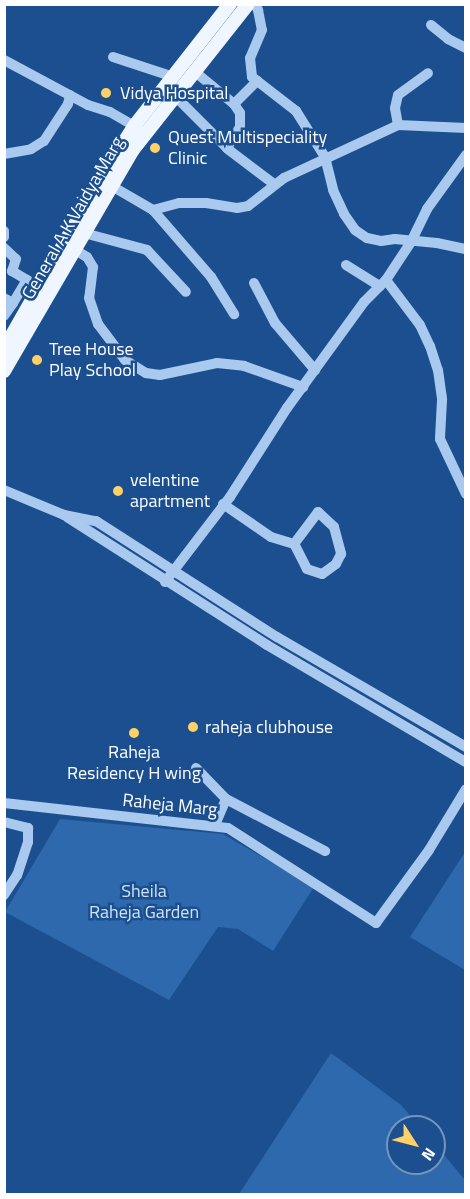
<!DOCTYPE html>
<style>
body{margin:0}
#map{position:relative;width:470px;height:1199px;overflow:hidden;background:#1b4f8f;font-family:"Titillium Web",sans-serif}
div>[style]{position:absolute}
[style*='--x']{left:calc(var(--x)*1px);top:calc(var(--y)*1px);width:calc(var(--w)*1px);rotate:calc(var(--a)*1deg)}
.green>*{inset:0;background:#2e69ad}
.minor>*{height:10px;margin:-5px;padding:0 5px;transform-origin:5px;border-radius:5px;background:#a9c9ee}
.major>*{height:14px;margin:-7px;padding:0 7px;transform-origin:7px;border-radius:7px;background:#f0f6ff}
.dots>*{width:16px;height:16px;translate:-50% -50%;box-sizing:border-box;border:3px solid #1b4f8f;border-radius:50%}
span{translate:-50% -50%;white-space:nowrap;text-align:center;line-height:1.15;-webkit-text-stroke:5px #1b4f8f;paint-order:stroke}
.poi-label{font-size:18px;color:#fff}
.left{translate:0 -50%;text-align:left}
.street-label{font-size:18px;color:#fff}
.park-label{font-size:18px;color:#cfe3fa}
.frame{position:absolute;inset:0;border:6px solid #fff;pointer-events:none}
.north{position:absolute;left:386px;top:1115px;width:60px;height:60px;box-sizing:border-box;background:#1b4f8f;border:2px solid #7695bc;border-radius:50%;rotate:126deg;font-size:16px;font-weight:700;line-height:24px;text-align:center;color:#fff}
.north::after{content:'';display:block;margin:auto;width:21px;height:27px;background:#ffd166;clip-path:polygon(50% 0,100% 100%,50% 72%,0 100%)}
</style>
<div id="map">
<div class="green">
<div style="clip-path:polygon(60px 819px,223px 834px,314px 887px,273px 951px,238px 929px,218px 927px,169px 1000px,5px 912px)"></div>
<div style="clip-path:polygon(465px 852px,466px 970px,465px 970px,410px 937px)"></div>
<div style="clip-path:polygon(331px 1053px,401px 1105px,420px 1127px,398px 1127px,398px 1163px,434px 1163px,434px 1143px,465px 1180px,465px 1194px,239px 1194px)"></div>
</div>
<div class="minor">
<div style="--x:255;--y:4;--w:7;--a:63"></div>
<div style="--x:258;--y:10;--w:20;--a:79"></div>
<div style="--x:262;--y:30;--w:30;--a:113"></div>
<div style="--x:250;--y:58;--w:19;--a:84"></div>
<div style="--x:252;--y:77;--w:56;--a:37.7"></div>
<div style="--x:296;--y:111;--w:54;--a:57.8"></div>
<div style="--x:325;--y:157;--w:34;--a:76"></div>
<div style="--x:333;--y:190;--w:26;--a:65"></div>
<div style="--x:344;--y:214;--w:19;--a:55"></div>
<div style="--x:355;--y:230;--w:14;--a:34"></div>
<div style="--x:367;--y:238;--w:14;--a:12"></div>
<div style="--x:381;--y:241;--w:14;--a:-8"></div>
<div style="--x:395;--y:239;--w:42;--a:5.4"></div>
<div style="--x:437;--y:243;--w:30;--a:12"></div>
<div style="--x:431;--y:25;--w:22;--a:39"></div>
<div style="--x:448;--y:39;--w:20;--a:27"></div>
<div style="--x:113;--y:57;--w:64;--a:18.2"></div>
<div style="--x:4;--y:60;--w:95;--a:28.2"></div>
<div style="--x:88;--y:105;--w:23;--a:18"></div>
<div style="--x:110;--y:112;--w:34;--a:30"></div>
<div style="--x:194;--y:71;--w:52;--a:39.5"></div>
<div style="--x:234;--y:104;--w:11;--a:56"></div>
<div style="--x:240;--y:113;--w:14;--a:90"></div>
<div style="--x:240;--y:127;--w:25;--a:122"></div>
<div style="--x:175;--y:96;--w:76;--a:45"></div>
<div style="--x:229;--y:150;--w:56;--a:37.1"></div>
<div style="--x:234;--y:104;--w:33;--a:-45"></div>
<div style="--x:398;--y:125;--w:17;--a:-100"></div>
<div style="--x:395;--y:108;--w:13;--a:-77"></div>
<div style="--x:398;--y:95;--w:37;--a:-36"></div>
<div style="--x:4;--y:154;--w:27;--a:-10"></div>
<div style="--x:31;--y:149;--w:15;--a:-32"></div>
<div style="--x:44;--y:141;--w:44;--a:-57"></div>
<div style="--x:68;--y:104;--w:9;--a:-77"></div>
<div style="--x:110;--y:185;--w:50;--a:30.2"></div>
<div style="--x:153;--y:210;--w:89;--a:49.1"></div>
<div style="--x:211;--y:277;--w:44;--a:58.1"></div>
<div style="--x:153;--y:210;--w:27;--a:-15"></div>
<div style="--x:179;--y:203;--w:27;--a:0"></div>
<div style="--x:206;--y:203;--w:31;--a:9"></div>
<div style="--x:237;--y:208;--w:11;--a:-10"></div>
<div style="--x:248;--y:206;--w:46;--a:-37.9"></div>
<div style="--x:284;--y:178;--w:126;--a:-24.9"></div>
<div style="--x:398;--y:125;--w:68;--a:2.5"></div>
<div style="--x:4;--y:231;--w:6;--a:90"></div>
<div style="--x:84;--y:233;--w:65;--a:15.1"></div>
<div style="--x:147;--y:250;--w:57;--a:47.1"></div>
<div style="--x:4;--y:248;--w:16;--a:43"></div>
<div style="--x:16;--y:259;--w:13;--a:108"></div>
<div style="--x:12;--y:271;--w:33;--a:31"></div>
<div style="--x:74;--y:249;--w:15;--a:32"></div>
<div style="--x:87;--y:257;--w:12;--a:59"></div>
<div style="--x:93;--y:267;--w:31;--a:97"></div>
<div style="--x:89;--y:298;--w:28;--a:71"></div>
<div style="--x:98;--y:324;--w:45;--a:53.1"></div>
<div style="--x:125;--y:360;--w:25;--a:32"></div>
<div style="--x:146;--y:373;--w:14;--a:8"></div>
<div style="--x:160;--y:375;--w:58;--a:-11.9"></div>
<div style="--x:217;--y:363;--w:27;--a:6"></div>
<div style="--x:244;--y:366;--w:63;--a:19.6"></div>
<div style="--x:346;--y:265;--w:40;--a:32"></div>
<div style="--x:386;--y:280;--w:56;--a:52.9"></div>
<div style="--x:420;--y:325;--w:23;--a:65"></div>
<div style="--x:430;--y:346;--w:25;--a:72"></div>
<div style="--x:438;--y:370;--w:30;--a:82"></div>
<div style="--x:442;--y:400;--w:39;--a:93"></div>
<div style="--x:440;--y:439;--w:61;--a:64.7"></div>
<div style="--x:254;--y:283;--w:45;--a:62.3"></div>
<div style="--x:275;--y:323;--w:62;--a:49.6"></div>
<div style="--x:4;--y:298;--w:10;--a:29"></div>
<div style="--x:13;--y:303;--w:27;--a:-59"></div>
<div style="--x:4;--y:316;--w:16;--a:-55"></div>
<div style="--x:4;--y:490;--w:65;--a:22.6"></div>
<div style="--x:64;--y:515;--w:33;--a:11"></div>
<div style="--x:96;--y:521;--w:215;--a:32.7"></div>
<div style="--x:277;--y:637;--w:219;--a:30.2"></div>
<div style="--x:223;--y:504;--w:58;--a:34.5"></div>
<div style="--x:271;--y:537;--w:24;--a:17"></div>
<div style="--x:294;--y:544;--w:40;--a:-53"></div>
<div style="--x:318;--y:512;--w:22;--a:43"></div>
<div style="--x:334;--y:527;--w:28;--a:75"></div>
<div style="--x:341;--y:554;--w:11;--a:117"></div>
<div style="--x:336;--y:564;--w:17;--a:144"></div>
<div style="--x:322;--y:574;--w:16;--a:-162"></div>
<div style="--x:307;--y:569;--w:28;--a:-117"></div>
<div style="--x:67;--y:517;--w:237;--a:32.6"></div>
<div style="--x:267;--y:645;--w:231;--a:30.5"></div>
<div style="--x:165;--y:582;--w:107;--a:-52.6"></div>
<div style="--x:230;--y:497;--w:106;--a:-57.4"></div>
<div style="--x:287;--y:408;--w:131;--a:-54"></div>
<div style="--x:364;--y:302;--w:31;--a:-45"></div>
<div style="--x:386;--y:280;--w:45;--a:-56.7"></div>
<div style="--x:411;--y:242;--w:37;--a:-64"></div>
<div style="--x:427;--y:209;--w:67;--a:-54.2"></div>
<div style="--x:196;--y:768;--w:43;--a:45.9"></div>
<div style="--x:226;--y:799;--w:28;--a:113"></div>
<div style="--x:226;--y:799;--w:112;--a:27.7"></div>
<div style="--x:4;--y:803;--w:225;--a:6.4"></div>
<div style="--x:228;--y:828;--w:176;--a:32.7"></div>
<div style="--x:376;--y:923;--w:90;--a:-54"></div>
<div style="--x:429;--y:850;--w:71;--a:-58.8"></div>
<div style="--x:4;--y:822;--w:25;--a:14"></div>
<div style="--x:28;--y:828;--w:14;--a:90"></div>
<div style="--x:28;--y:842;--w:35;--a:108"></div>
<div style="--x:17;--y:875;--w:24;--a:123"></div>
</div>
<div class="major">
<div style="--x:4;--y:349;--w:204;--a:-60.3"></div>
<div style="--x:105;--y:172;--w:56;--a:-57.4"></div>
<div style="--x:135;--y:125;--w:154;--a:-51.9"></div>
<div style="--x:4;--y:371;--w:255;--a:-59.8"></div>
<div style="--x:132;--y:151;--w:187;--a:-51.7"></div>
</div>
<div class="dots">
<div style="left:106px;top:93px;background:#ffd166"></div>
<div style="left:155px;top:148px;background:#ffd166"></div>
<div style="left:37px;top:360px;background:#ffd166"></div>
<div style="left:118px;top:491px;background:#ffd166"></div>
<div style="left:193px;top:727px;background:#ffd166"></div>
<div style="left:134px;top:733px;background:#ffd166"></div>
</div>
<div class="poi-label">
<span class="left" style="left:120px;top:93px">Vidya Hospital</span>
<span class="left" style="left:168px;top:148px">Quest Multispeciality<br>Clinic</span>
<span class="left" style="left:49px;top:360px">Tree House<br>Play School</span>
<span class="left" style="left:130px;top:491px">velentine<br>apartment</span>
<span class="left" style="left:205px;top:727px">raheja clubhouse</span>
<span style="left:134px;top:763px">Raheja<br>Residency H wing</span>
</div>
<div class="street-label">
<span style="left:73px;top:218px;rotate:-60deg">General A K Vaidya Marg</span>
<span style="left:170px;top:805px;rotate:6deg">Raheja Marg</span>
</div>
<div class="park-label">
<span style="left:144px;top:902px">Sheila<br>Raheja Garden</span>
</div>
<div class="frame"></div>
<div class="north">N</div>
</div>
